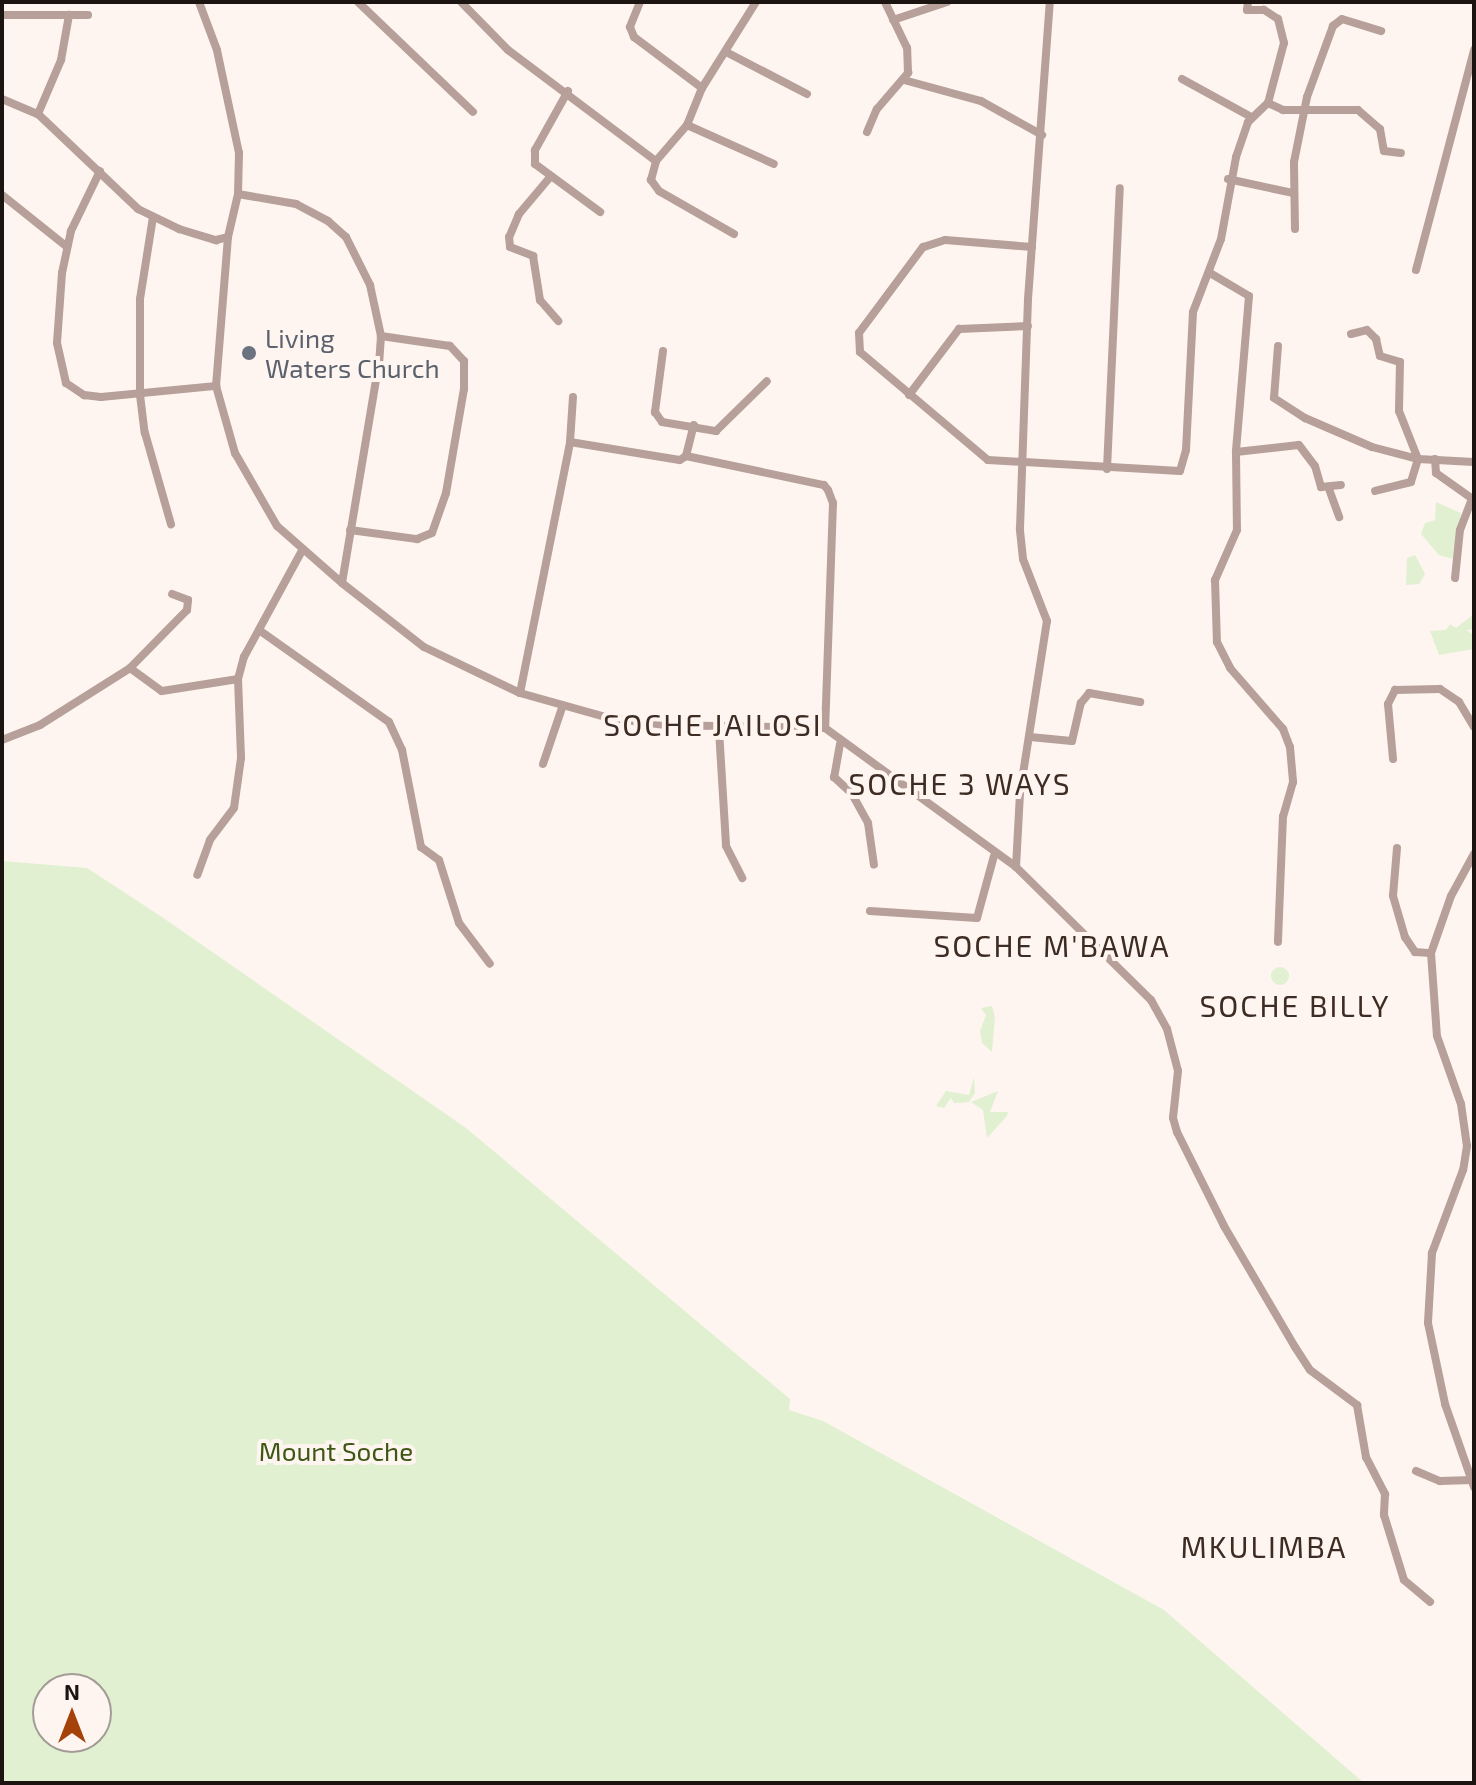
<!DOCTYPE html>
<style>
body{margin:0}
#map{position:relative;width:1476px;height:1785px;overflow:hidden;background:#fef5f0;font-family:"Exo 2",sans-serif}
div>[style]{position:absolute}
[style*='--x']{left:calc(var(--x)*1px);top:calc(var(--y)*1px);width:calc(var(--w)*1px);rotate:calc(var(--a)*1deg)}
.green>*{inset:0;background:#e0f0d0}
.round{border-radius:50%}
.minor>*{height:8px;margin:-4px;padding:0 4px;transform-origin:4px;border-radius:4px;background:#b79f9a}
.dots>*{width:22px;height:22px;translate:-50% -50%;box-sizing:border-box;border:4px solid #fef5f0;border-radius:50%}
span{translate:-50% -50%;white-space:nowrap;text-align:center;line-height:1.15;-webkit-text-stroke:8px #fef5f0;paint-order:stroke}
.worship-label{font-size:26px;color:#5b616d}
.left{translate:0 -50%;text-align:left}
.park-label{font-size:26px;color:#3e5714}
.quarter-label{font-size:30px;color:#3d2c23;letter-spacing:2px}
.frame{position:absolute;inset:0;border:4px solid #1b1410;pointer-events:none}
.north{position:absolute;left:32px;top:1673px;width:80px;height:80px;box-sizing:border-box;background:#fef5f0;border:2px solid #a39b96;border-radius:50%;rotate:0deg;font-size:22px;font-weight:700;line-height:32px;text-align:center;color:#1b1410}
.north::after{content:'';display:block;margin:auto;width:28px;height:36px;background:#a54209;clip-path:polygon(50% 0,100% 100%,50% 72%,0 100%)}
</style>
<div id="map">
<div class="green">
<div style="clip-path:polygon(1436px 502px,1461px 513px,1453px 559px,1439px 555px,1421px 534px,1425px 523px,1435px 520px)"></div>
<div style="clip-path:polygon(1415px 555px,1425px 574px,1419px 584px,1406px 585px,1407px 558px)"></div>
<div style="clip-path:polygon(1474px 614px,1474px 629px,1467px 630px,1474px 636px,1474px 649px,1439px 655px,1430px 631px,1446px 630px,1450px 624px,1456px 628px)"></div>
<div style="clip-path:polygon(evenodd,2px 861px,87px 868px,159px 915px,466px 1128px,790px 1399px,789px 1410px,823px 1421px,1164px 1610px,1364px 1783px,2px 1783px,2px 861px,48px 1689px,96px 1689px,96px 1737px,48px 1737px,48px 1689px)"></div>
<div class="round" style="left:1271px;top:967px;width:18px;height:18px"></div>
<div style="clip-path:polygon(992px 1006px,995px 1017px,992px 1052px,982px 1043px,980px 1031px,986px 1015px,981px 1008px)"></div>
<div style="clip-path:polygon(974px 1077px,975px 1093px,969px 1102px,954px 1103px,951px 1098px,944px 1108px,936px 1106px,946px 1091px,969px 1095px)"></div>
<div style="clip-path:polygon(998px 1091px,990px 1112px,1008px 1112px,1007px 1116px,987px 1138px,983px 1110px,971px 1102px)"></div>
</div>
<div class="minor">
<div style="--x:358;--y:2;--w:159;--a:43.7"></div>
<div style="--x:461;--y:2;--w:67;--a:45.6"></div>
<div style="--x:508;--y:50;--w:185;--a:36.9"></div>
<div style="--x:640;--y:2;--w:27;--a:112"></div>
<div style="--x:630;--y:27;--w:11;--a:68"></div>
<div style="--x:634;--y:37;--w:85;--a:36.9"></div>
<div style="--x:2;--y:15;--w:86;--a:0"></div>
<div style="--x:893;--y:20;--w:57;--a:-18.4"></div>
<div style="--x:728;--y:53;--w:89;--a:27.4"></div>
<div style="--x:1182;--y:79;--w:79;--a:28.8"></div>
<div style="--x:904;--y:80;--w:80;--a:15.3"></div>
<div style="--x:981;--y:101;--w:70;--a:29.1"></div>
<div style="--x:568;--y:91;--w:68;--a:119.2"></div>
<div style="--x:535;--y:150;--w:14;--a:90"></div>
<div style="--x:535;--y:164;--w:81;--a:36.4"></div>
<div style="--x:2;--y:99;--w:39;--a:23"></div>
<div style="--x:38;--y:114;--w:138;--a:43.5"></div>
<div style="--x:138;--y:209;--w:46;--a:26"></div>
<div style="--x:179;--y:229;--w:39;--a:17"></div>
<div style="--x:216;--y:240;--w:12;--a:-14"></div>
<div style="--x:228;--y:237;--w:44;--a:-76.9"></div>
<div style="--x:238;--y:194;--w:41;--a:-88.6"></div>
<div style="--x:239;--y:153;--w:105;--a:-102.1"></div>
<div style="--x:217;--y:50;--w:51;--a:-110.6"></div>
<div style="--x:1268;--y:103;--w:17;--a:25"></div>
<div style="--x:1283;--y:110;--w:75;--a:0"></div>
<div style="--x:1358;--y:110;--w:29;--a:41"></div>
<div style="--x:1380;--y:129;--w:22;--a:80"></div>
<div style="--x:1384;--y:151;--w:17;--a:7"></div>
<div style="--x:38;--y:114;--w:59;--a:-66.9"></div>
<div style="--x:61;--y:60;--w:46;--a:-79.9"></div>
<div style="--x:687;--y:125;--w:95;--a:24.1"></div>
<div style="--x:867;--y:132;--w:25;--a:-67"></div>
<div style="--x:877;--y:109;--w:48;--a:-49.3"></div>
<div style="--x:908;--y:73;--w:25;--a:-92"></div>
<div style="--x:907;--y:48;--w:51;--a:-115.6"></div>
<div style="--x:100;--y:171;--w:67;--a:115.8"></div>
<div style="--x:71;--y:231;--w:43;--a:102.1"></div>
<div style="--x:62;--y:273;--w:70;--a:94.1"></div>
<div style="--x:57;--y:343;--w:41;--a:77.3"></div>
<div style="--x:66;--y:383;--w:22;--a:34"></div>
<div style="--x:84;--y:395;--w:17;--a:7"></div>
<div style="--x:101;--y:397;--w:116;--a:-5.5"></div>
<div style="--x:551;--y:176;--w:50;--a:130.1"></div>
<div style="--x:519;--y:214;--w:25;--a:113"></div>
<div style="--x:509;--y:237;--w:10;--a:84"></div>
<div style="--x:510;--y:247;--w:25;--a:21"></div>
<div style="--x:533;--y:256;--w:45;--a:81"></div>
<div style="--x:540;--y:300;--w:28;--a:49"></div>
<div style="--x:1228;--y:179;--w:66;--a:12.2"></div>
<div style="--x:238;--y:194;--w:59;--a:9.8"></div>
<div style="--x:296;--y:204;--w:36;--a:28"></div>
<div style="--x:328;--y:221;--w:24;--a:42"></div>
<div style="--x:346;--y:237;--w:54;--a:63.4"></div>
<div style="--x:370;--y:285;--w:52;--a:77.8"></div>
<div style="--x:381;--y:336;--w:26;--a:94"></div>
<div style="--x:379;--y:362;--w:224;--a:99.5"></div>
<div style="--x:2;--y:195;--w:82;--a:38.6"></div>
<div style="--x:153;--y:217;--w:83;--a:99"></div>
<div style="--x:140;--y:299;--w:96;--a:90"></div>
<div style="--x:140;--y:395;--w:38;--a:83"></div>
<div style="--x:145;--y:433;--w:95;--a:74.1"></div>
<div style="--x:1295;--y:229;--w:67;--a:-90.9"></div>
<div style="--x:1294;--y:162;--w:66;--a:-78.7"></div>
<div style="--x:1307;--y:97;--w:76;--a:-69.9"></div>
<div style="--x:1333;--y:26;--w:11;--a:-38"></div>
<div style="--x:1342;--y:19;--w:41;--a:17.1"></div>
<div style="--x:734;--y:234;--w:86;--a:-150.2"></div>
<div style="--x:659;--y:191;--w:14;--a:-126"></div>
<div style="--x:651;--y:180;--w:20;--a:-75"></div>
<div style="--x:656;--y:161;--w:48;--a:-49.3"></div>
<div style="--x:687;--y:125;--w:40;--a:-68"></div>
<div style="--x:702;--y:88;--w:102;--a:-57.9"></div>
<div style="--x:228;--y:237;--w:149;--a:94.6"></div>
<div style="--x:216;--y:386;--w:70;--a:74.2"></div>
<div style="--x:235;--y:453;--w:84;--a:60.1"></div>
<div style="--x:277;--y:526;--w:86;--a:41.2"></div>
<div style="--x:342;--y:583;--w:104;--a:38"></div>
<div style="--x:424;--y:647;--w:106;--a:25.6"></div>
<div style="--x:520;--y:693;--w:92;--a:15.7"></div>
<div style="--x:609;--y:718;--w:57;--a:7"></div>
<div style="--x:666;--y:725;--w:159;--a:1.1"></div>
<div style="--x:825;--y:728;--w:236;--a:36"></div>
<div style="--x:1016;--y:867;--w:190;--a:44.6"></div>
<div style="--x:1151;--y:1000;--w:33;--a:61"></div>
<div style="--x:1167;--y:1029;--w:43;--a:75.3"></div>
<div style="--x:1178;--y:1071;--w:47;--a:96.1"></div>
<div style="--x:1173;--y:1118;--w:15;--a:74"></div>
<div style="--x:1177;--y:1132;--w:105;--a:63.4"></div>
<div style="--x:1224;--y:1226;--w:140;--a:59.6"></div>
<div style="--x:1295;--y:1347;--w:27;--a:57"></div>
<div style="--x:1310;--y:1370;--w:59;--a:36.7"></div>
<div style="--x:1357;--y:1405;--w:53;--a:80.2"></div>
<div style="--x:1366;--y:1457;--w:42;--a:62.8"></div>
<div style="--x:1385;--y:1494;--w:21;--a:93"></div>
<div style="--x:1384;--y:1515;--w:68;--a:72.9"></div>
<div style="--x:1404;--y:1580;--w:34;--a:40"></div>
<div style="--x:1032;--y:247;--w:87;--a:-175.4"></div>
<div style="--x:945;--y:240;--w:23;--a:162"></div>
<div style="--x:923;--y:247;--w:107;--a:126.7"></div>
<div style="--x:859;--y:333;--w:19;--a:87"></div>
<div style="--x:860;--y:352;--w:167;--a:40.2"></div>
<div style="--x:988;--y:460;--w:192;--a:3.3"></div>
<div style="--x:1180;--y:471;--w:22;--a:-74"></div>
<div style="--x:1186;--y:450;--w:138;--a:-87.1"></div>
<div style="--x:1193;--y:312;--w:78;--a:-69"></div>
<div style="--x:1221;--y:239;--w:83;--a:-79.6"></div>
<div style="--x:1236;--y:157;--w:37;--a:-71"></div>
<div style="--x:1248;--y:122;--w:28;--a:-44"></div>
<div style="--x:1268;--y:103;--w:62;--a:-75.1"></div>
<div style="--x:1284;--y:43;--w:25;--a:-104"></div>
<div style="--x:1278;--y:19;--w:17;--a:-147"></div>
<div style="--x:1264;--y:10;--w:17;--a:180"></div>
<div style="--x:1247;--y:10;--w:8;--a:-83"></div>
<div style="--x:1416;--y:270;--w:228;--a:-75.2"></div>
<div style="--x:1210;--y:273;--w:45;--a:30.5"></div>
<div style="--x:1249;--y:296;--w:157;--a:94.8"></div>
<div style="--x:1236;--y:452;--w:78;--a:89.3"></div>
<div style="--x:1237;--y:530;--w:55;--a:113.7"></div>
<div style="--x:1215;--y:580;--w:62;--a:88.2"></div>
<div style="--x:1217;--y:642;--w:29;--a:63"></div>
<div style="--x:1230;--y:668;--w:81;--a:49"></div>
<div style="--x:1283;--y:729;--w:19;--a:69"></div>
<div style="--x:1290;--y:747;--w:35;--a:85"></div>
<div style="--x:1293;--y:782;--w:35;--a:106"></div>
<div style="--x:1283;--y:816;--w:126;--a:92.3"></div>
<div style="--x:1351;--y:334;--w:16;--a:-14"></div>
<div style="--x:1367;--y:330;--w:13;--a:45"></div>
<div style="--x:1376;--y:339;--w:17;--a:77"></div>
<div style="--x:1380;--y:356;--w:21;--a:17"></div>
<div style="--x:1400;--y:362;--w:49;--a:91.2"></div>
<div style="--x:1399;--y:411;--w:52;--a:68.4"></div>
<div style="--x:1418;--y:459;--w:24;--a:107"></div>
<div style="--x:1411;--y:482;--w:37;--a:166"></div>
<div style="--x:1278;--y:346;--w:52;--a:94.4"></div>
<div style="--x:1274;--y:398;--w:37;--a:33"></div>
<div style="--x:1305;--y:418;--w:73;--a:23.4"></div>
<div style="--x:1372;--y:447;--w:48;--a:14.6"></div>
<div style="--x:1418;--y:459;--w:56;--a:3.1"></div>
<div style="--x:663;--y:351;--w:62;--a:97.5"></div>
<div style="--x:655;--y:412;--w:12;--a:55"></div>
<div style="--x:662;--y:422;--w:55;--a:9.5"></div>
<div style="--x:716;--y:431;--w:71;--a:-44.4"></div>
<div style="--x:909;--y:395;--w:83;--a:-52.9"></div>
<div style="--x:959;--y:329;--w:69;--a:-2.5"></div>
<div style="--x:570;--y:442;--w:111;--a:9.3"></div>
<div style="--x:680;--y:460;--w:7;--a:-34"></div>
<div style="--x:686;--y:456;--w:32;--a:-76"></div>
<div style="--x:1236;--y:452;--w:63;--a:-6.3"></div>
<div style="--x:1299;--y:445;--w:26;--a:53"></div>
<div style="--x:1315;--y:466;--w:22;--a:74"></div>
<div style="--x:1321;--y:487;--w:20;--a:-6"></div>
<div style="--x:686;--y:456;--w:141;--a:11.9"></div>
<div style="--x:824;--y:485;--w:6;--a:51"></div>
<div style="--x:828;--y:490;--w:14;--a:69"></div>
<div style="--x:833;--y:503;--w:225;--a:92"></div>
<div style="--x:1435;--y:459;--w:14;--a:86"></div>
<div style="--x:1436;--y:473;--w:47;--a:35.4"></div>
<div style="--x:1107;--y:469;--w:281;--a:-87.4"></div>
<div style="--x:1329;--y:489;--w:30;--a:70"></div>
<div style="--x:350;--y:530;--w:68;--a:7.7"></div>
<div style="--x:417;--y:539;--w:16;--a:-22"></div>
<div style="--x:432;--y:533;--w:42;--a:-70.7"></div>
<div style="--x:446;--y:493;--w:106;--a:-80.2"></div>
<div style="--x:464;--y:389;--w:28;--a:-90"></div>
<div style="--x:464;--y:361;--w:21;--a:-133"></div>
<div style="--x:450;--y:346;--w:70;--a:-171.8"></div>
<div style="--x:1455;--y:578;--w:48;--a:-84.1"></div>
<div style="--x:1460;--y:530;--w:34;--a:-69"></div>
<div style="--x:259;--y:630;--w:159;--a:35.3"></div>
<div style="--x:389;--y:722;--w:31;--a:65"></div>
<div style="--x:402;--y:750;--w:99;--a:78.9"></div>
<div style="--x:421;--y:847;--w:22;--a:36"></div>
<div style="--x:439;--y:860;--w:66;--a:72.4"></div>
<div style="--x:459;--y:923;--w:51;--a:52.9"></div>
<div style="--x:130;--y:668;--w:39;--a:36"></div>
<div style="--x:162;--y:691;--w:77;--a:-9"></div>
<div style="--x:238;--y:679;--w:79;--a:87.8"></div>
<div style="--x:241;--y:758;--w:50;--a:98"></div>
<div style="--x:234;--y:808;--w:40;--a:127"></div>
<div style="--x:210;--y:840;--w:37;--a:110"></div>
<div style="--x:238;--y:679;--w:23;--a:-75"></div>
<div style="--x:244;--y:657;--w:123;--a:-61.4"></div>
<div style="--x:520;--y:693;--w:256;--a:-78.7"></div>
<div style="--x:570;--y:442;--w:45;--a:-86.2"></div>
<div style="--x:719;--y:730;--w:116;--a:86.5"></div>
<div style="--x:726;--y:846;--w:36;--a:63"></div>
<div style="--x:1030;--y:737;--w:42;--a:5.4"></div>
<div style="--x:1072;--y:741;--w:39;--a:-77"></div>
<div style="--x:1081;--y:703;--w:13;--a:-51"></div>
<div style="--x:1089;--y:693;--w:52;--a:10"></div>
<div style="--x:2;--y:740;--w:41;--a:-21.5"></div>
<div style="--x:40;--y:725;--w:107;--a:-32.3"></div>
<div style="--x:130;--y:668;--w:81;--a:-45.5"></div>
<div style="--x:187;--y:610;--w:10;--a:-84"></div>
<div style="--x:188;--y:600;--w:17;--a:-159"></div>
<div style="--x:840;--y:744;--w:34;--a:100"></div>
<div style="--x:834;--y:777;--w:25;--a:43"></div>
<div style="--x:852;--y:794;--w:33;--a:61"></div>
<div style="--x:868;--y:823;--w:42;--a:81.9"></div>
<div style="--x:1393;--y:759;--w:55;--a:-95.2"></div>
<div style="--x:1388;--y:704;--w:16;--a:-63"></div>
<div style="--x:1395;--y:690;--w:45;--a:-1.3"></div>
<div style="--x:1440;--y:689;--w:23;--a:34"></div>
<div style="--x:1459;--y:702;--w:29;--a:59"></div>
<div style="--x:543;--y:764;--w:62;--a:-71.3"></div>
<div style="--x:1397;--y:848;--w:48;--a:94.8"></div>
<div style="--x:1393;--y:896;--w:43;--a:73.7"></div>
<div style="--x:1405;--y:937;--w:18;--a:56"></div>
<div style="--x:1415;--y:952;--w:16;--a:4"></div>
<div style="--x:1474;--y:854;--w:48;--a:118.7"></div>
<div style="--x:1451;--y:896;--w:60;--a:109.3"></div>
<div style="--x:1431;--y:953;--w:83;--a:85.9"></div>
<div style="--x:1437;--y:1036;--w:72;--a:70.6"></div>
<div style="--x:1461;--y:1104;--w:42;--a:81.9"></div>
<div style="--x:1467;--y:1146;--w:24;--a:99"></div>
<div style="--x:1463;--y:1170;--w:89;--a:110.5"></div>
<div style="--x:1432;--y:1253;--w:70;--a:93.3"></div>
<div style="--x:1428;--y:1323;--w:83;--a:78.1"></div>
<div style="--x:1445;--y:1404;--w:88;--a:70.7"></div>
<div style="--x:1016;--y:867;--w:74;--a:-86.9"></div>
<div style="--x:1020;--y:793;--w:174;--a:-81.1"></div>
<div style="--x:1047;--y:621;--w:66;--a:-111.2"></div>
<div style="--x:1023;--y:559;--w:31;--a:-96"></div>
<div style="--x:1020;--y:528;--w:229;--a:-88"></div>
<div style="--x:1028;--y:299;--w:298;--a:-85.8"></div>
<div style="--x:870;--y:911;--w:107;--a:3.7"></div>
<div style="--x:977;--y:918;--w:64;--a:-74.7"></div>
<div style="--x:1416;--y:1471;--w:26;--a:23"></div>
<div style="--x:1440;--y:1481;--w:32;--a:-2"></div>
</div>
<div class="dots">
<div style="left:249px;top:353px;background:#6b7280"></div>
</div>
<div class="worship-label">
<span class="left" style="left:265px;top:353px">Living<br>Waters Church</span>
</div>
<div class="park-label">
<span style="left:336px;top:1451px">Mount Soche</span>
</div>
<div class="quarter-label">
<span style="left:713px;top:724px">SOCHE JAILOSI</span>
<span style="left:960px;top:783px">SOCHE 3 WAYS</span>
<span style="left:1052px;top:945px">SOCHE M'BAWA</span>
<span style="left:1295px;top:1005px">SOCHE BILLY</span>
<span style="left:1264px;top:1546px">MKULIMBA</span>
</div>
<div class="frame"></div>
<div class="north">N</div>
</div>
